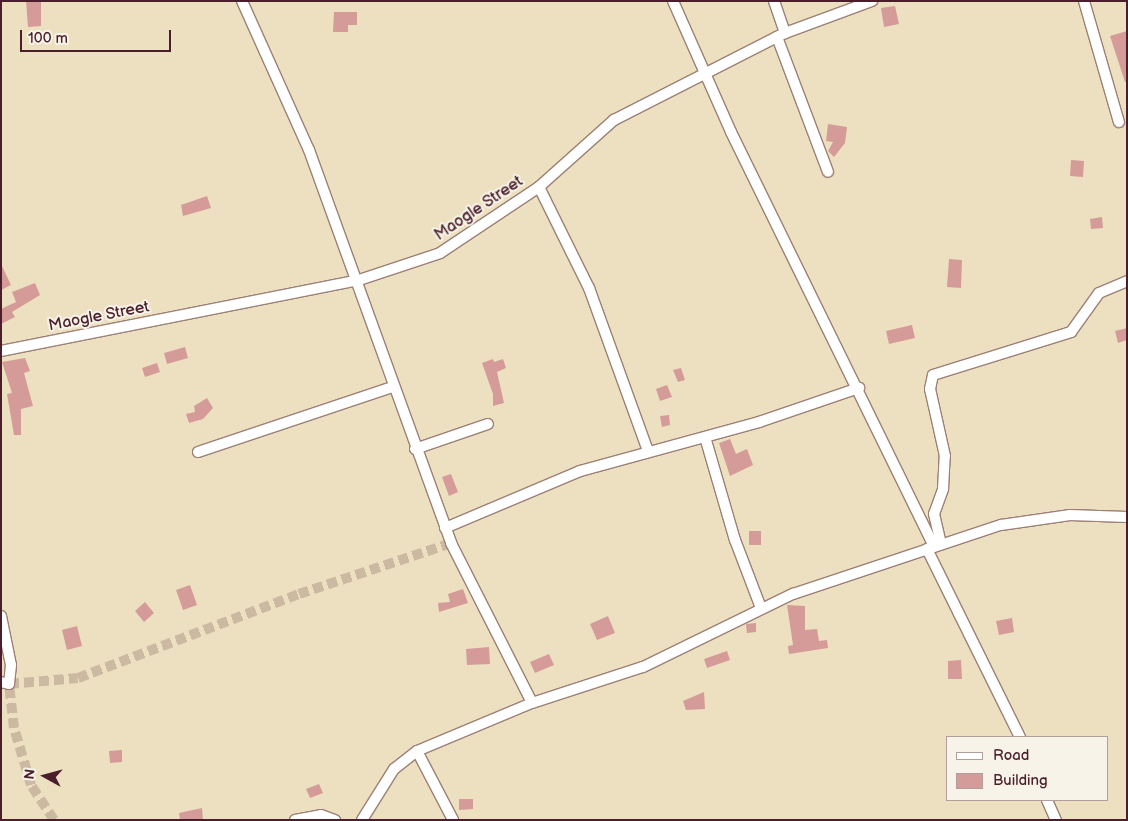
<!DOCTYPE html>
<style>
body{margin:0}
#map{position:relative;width:1128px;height:821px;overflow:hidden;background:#ede0c0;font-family:"Balsamiq Sans",sans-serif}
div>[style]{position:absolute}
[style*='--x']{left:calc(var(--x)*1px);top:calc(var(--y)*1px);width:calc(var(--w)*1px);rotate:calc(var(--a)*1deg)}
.building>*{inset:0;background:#d49b98}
.minor-tunnel>*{height:10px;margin-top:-5px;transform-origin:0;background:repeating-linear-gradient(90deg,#ccb9a2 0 10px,transparent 0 15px)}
.roads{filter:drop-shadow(1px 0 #9c8076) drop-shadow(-1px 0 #9c8076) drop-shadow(0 1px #9c8076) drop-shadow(0 -1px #9c8076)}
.minor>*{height:10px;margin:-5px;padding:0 5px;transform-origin:5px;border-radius:5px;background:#fff}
span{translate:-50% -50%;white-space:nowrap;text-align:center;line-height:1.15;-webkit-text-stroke:4px #f7f3e8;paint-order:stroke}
.street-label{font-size:16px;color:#4a1f2b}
.frame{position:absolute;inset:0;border:2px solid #4a1f2b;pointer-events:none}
.legend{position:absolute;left:946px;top:736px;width:162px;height:65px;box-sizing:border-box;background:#f7f3e8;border:1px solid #b29e9c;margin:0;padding:6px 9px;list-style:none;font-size:15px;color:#4a1f2b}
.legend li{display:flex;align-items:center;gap:10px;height:25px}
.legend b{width:25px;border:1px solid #b29e9c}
.north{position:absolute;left:20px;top:751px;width:50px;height:50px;-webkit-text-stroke:4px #f7f3e8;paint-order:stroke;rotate:277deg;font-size:14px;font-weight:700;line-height:20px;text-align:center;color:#4a1f2b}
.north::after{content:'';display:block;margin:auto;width:18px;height:22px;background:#4a1f2b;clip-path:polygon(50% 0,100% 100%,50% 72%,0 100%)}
.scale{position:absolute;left:20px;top:30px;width:151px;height:22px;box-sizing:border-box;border:2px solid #4a1f2b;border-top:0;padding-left:6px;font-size:15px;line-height:18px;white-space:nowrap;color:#4a1f2b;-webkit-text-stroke:4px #f7f3e8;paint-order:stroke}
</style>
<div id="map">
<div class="building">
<div style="clip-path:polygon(26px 1px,41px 1px,41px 26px,28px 27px)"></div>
<div style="clip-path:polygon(895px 6px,899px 24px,884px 27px,881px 8px)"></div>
<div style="clip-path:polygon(334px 12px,357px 12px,357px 25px,348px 25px,348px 32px,333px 32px)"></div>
<div style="clip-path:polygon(1127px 31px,1127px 82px,1125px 82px,1110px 36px)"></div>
<div style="clip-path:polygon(828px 124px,847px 127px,845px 143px,834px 157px,828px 151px,833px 142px,826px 141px)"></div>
<div style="clip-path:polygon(1071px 160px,1084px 161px,1083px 177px,1070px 176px)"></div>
<div style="clip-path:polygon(207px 196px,211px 208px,183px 216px,181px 205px)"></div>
<div style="clip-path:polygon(1102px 217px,1103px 228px,1091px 229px,1090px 219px)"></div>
<div style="clip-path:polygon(949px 259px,962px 260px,961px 288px,947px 287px)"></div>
<div style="clip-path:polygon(1px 264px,11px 285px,1px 290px)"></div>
<div style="clip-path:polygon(35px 283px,40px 295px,12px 312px,15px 317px,1px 324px,1px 309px,16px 302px,12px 292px)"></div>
<div style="clip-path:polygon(912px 325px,915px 338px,889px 344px,886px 331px)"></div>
<div style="clip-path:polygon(1127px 328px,1127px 340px,1118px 343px,1115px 331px)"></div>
<div style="clip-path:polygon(185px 347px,188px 358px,167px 364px,164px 353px)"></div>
<div style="clip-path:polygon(25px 358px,30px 371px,24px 373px,33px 406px,21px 409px,21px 435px,14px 435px,7px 394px,12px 393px,2px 362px)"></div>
<div style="clip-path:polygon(493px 359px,494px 362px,503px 359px,506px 368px,497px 372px,504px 403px,493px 406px,493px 394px,482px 363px)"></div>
<div style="clip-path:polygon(157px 363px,160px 372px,145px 377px,142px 368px)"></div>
<div style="clip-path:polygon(681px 368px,685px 380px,678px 382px,673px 370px)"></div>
<div style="clip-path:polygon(667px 385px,672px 397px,660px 401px,656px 389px)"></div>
<div style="clip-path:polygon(207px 398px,213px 408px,203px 419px,189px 423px,186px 414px,195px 412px,194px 406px)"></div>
<div style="clip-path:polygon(669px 415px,670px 425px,662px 427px,660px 416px)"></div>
<div style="clip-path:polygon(730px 439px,736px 454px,747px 449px,753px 465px,730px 476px,719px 443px)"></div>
<div style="clip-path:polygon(451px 474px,458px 492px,449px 496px,442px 477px)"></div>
<div style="clip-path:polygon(749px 531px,761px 531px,761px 545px,749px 545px)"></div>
<div style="clip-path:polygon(190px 585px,197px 605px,183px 610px,176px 590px)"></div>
<div style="clip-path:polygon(463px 589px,468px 603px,439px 612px,438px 603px,450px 602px,448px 594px)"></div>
<div style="clip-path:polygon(145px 602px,154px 613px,144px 622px,135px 611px)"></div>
<div style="clip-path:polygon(787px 605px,805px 606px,805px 630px,817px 629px,819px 641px,827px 640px,828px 648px,789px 654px,788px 646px,793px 645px)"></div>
<div style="clip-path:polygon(608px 616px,615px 633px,597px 640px,590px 624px)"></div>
<div style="clip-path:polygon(1012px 618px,1014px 632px,999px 635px,996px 621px)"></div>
<div style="clip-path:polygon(756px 623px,756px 632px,747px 633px,746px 624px)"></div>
<div style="clip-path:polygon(77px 626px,82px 646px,67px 650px,62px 630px)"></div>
<div style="clip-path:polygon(489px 647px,490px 664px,467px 665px,466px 649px)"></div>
<div style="clip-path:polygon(727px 651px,730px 660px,707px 668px,704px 659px)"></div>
<div style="clip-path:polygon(549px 654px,554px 665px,535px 673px,530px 662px)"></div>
<div style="clip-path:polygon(961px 660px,962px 679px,948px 679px,948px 661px)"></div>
<div style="clip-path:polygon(704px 692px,705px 709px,686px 710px,683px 701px)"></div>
<div style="clip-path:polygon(122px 750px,122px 762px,110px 763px,109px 751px)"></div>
<div style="clip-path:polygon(319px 784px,323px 793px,310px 798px,306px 789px)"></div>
<div style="clip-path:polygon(459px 799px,473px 799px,473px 809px,459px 810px)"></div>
<div style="clip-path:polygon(202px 808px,203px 820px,180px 820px,179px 813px)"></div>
</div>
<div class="minor-tunnel">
<div style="--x:54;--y:820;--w:42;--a:-123.3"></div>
<div style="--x:31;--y:785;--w:59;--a:-106.6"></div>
<div style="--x:14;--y:728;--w:44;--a:-96.5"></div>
<div style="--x:9;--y:684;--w:69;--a:-5"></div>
<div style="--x:78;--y:678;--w:236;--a:-20.8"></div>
<div style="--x:299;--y:594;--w:160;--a:-18.5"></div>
</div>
<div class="roads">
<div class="minor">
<div style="--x:242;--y:1;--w:163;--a:65.8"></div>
<div style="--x:309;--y:150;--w:418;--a:70.1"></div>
<div style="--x:451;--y:543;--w:179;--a:63.1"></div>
<div style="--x:673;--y:1;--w:143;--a:66.1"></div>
<div style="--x:731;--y:132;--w:461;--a:63.9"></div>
<div style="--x:774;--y:1;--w:34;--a:71"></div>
<div style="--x:1084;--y:1;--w:126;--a:73.9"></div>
<div style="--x:777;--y:37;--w:144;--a:69.3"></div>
<div style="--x:539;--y:187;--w:113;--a:63.7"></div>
<div style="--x:589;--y:288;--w:173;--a:70.1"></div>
<div style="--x:1;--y:351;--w:362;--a:-11.2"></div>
<div style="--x:356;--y:281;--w:89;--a:-18.4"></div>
<div style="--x:440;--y:253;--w:119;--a:-33.7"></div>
<div style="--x:539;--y:187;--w:101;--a:-41.8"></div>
<div style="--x:614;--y:120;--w:192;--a:-27"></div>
<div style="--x:785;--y:33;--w:93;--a:-20.2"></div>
<div style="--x:705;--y:437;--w:107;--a:73.8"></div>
<div style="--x:735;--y:540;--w:73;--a:69.1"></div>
<div style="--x:415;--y:449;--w:77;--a:-18.9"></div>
<div style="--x:198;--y:452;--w:205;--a:-18.5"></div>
<div style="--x:445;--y:528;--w:147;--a:-22.9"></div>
<div style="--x:580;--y:471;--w:186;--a:-15.3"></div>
<div style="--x:759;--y:422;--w:106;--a:-18.8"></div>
<div style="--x:941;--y:544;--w:31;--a:-103"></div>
<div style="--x:934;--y:514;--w:27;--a:-70"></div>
<div style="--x:943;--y:489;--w:33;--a:-87"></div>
<div style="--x:945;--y:456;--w:69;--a:-102.6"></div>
<div style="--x:930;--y:389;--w:14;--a:-78"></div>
<div style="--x:933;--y:375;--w:145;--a:-17.3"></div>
<div style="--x:1071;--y:332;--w:48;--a:-54.3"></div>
<div style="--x:1099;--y:293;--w:30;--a:-23"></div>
<div style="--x:927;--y:549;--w:210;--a:63.7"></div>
<div style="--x:1;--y:616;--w:50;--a:78.5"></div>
<div style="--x:11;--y:665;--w:19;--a:96"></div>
<div style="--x:9;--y:684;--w:8;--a:-166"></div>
<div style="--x:417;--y:751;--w:78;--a:62.4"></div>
<div style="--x:1047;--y:800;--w:22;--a:66"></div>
<div style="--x:295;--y:820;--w:26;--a:-11"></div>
<div style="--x:321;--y:815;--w:15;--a:20"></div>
<div style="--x:362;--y:820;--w:60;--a:-57.9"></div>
<div style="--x:394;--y:769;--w:29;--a:-38"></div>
<div style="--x:417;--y:751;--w:125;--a:-22.7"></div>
<div style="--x:532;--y:703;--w:117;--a:-18"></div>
<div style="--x:643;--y:667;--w:167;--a:-26"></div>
<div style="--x:793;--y:594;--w:219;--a:-18.4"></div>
<div style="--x:1001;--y:525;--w:70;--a:-8.2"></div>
<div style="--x:1070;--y:515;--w:57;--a:2"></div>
</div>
</div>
<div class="street-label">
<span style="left:479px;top:209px;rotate:-34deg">Maogle Street</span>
<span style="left:99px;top:317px;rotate:-11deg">Maogle Street</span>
</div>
<div class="frame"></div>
<ul class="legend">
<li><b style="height:6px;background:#fff"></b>Road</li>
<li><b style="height:14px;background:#d49b98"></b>Building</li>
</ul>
<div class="north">N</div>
<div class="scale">100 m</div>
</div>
